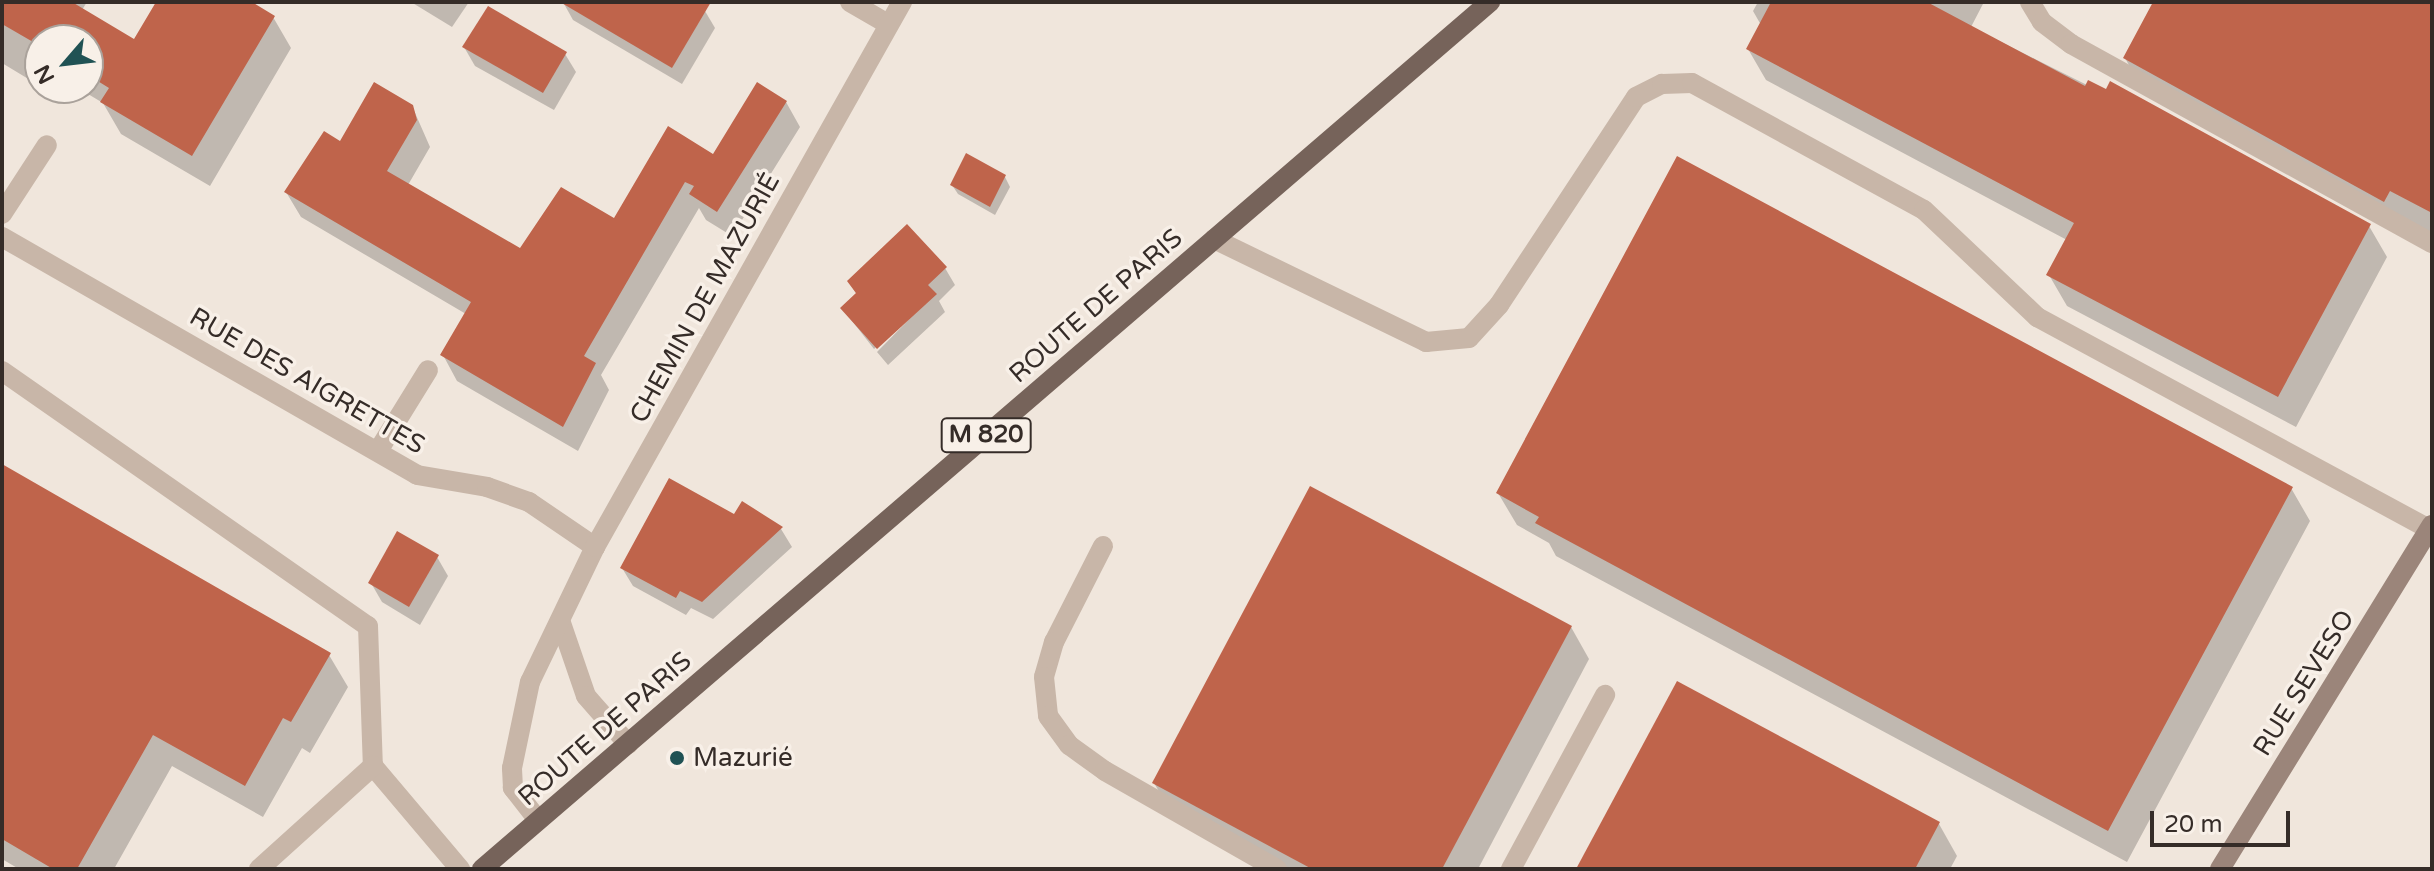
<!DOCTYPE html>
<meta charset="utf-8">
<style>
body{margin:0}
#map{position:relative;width:2434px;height:871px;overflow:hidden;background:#f0e6dc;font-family:"Varela Round",sans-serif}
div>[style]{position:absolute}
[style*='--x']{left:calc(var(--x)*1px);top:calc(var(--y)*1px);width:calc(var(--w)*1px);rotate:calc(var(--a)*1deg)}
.shadow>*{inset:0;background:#0003}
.building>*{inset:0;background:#bf644b}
.lane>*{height:20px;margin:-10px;padding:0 10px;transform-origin:10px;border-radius:10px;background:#c8b6a8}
.street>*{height:20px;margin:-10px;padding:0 10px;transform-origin:10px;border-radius:10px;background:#c8b6a8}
.secondary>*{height:20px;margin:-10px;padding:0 10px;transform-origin:10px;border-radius:10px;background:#9b857a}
.primary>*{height:20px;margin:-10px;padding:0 10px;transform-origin:10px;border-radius:10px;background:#76635a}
.dots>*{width:22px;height:22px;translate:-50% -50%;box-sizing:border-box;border:4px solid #f8f0e8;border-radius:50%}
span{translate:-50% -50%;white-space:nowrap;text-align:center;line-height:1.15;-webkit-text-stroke:7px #f8f0e8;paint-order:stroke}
.shield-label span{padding:2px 6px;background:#f8f0e8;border:2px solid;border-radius:6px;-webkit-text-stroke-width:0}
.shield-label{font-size:24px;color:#352c28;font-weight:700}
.street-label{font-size:26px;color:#352c28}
.poi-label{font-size:26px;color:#352c28}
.left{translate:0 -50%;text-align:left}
.frame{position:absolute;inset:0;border:4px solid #352c28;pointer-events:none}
.north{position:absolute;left:24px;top:24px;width:80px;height:80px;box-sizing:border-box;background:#f8f0e8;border:2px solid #aaa29b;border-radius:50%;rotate:242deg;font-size:22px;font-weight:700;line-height:32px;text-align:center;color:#352c28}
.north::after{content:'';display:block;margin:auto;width:28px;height:36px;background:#205254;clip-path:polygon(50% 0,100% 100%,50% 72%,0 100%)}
.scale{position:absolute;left:2150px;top:811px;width:140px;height:36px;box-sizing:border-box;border:4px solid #352c28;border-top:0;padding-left:10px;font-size:24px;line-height:28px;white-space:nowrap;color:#352c28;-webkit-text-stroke:6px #f8f0e8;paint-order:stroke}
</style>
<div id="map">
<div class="shadow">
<div style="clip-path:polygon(2px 2px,87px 2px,82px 10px,135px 42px,160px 2px,248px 2px,273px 17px,291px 48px,210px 186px,121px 134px,103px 103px,78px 88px,88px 88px,88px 40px,40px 40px,35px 83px,2px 63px)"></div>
<div style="clip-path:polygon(411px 2px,469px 2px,452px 27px)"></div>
<div style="clip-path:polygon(563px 2px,690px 2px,705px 11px,715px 28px,682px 84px,573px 20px)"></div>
<div style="clip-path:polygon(1758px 2px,1984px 2px,1971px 27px,2369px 226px,2387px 257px,2296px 427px,2067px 306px,2049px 275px,2067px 240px,1766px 80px,1748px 49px,1761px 25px,1753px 11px)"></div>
<div style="clip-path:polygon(2155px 2px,2432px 2px,2432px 234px,2143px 90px,2125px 58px)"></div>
<div style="clip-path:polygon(464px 47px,565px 54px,576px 72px,554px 110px,475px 66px)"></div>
<div style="clip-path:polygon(786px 102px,800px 127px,732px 236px,706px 220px,699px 208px,601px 375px,609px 390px,578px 451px,457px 381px,443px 355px,466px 314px,301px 217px,286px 192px,341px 143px,412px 106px,430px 147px,408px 185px,521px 251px,614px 221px,714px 157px)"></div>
<div style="clip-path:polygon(1005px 177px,1010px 187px,995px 215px,958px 194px,952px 185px)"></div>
<div style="clip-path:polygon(945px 268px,955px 285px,939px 301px,945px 312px,888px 365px,877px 352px,936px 292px,874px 349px,842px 308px,857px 295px,849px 282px)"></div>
<div style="clip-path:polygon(2px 466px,329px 655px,348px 687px,310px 753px,302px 748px,263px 817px,172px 766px,114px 869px,19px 869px,2px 859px)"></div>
<div style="clip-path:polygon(2291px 488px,2310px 521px,2127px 862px,1556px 556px,1549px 543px,1517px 525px,1498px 493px)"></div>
<div style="clip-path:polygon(742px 504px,781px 529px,792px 547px,713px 619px,691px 608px,686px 615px,633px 586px,622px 568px,734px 517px)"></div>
<div style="clip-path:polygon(437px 557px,448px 576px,420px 625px,382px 602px,371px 583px)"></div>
<div style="clip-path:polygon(1571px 627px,1589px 659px,1478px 869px,1273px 869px,1173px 815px,1154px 783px)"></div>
<div style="clip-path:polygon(1939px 824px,1957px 856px,1950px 869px,1578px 869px)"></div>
</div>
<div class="building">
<div style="clip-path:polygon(2px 2px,72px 2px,134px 39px,156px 2px,252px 2px,275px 16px,192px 156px,100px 102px,109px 88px,88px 75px,88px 40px,40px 40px,40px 46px,2px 24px)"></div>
<div style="clip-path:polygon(560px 2px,711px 2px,672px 68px)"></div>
<div style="clip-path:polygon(1771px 2px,1927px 2px,2085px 86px,2088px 80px,2106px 89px,2110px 81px,2371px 224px,2278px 397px,2046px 275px,2074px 223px,1746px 49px)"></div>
<div style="clip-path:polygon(2153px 2px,2432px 2px,2432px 213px,2390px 191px,2384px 202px,2123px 58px)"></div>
<div style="clip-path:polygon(488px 6px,567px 52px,543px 93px,462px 47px)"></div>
<div style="clip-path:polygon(374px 82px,413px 105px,417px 120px,387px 171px,520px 248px,561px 187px,614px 218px,668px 126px,713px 154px,757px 82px,787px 101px,717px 212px,689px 194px,694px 186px,685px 182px,584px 356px,596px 363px,563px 427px,440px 355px,471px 302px,284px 192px,324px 131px,340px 141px)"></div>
<div style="clip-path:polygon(966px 153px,1006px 175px,990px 207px,950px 185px)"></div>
<div style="clip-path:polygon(1677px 156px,2293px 487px,2108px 831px,1535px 523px,1539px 517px,1496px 493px)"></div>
<div style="clip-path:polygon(907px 224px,947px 267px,928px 285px,937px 294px,877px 349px,840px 308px,856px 293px,847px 281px)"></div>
<div style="clip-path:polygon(2px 464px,331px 653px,291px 722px,283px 718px,245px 786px,153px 735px,77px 869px,53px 869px,2px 839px)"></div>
<div style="clip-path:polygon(669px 478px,734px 514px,742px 501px,783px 527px,702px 602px,680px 591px,676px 598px,620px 568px)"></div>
<div style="clip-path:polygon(1310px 486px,1572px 626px,1442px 869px,1312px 869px,1152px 783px)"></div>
<div style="clip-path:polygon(397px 531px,439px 555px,409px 607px,368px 583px)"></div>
<div style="clip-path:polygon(1677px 681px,1940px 822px,1915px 869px,1576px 869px)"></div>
</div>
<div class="lane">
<div style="--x:2030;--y:2;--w:23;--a:59"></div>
<div style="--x:2042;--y:22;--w:36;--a:37"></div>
<div style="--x:2071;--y:44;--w:412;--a:28.9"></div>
<div style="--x:2;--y:214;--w:82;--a:-56.9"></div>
<div style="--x:1214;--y:239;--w:236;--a:25.9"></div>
<div style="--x:1426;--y:342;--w:43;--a:-5.3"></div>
<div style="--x:1469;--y:338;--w:45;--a:-47.7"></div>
<div style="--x:1499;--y:305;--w:249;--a:-56.6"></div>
<div style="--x:1636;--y:97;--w:29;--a:-27"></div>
<div style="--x:1662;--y:84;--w:30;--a:-2"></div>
<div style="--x:1692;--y:83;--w:264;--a:28.7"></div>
<div style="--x:1924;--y:210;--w:156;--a:43.4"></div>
<div style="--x:2037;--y:317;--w:446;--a:28.4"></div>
<div style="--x:2;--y:371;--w:446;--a:34.9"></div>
<div style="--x:368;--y:626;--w:140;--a:88"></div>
<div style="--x:373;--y:766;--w:135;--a:49.8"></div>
<div style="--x:378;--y:451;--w:95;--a:-58.3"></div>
<div style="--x:1103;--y:546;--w:108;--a:117"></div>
<div style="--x:1054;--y:642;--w:36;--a:106"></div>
<div style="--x:1044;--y:677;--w:39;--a:84"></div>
<div style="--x:1048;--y:716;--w:36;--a:54"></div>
<div style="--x:1069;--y:745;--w:44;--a:35.8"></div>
<div style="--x:1105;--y:771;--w:198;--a:29.7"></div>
<div style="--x:259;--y:869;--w:154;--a:-42.1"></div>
<div style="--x:1511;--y:869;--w:198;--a:-61.6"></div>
</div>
<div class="street">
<div style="--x:850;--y:2;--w:44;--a:30.1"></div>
<div style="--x:2;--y:237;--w:478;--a:29.8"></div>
<div style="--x:417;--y:475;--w:71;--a:9.7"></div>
<div style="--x:487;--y:487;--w:45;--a:19.7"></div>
<div style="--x:529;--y:502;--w:80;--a:34.3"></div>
<div style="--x:561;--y:623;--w:77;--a:71.1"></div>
<div style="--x:586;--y:696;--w:64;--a:48.8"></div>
<div style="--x:538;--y:820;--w:41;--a:-128"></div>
<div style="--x:513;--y:788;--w:20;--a:-93"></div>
<div style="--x:512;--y:768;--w:88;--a:-78.2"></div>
<div style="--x:530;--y:682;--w:150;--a:-64.3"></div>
<div style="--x:595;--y:547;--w:626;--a:-60.61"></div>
</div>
<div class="secondary">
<div style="--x:2220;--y:869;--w:404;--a:-58.4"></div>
</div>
<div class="primary">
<div style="--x:482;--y:869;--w:1330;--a:-40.7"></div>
</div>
<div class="dots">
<div style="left:677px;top:758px;background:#205254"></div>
</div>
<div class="shield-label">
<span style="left:986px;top:435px">M 820</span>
</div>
<div class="street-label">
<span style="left:705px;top:298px;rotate:-61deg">CHEMIN DE MAZURIÉ</span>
<span style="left:1096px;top:306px;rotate:-41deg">ROUTE DE PARIS</span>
<span style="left:307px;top:381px;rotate:30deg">RUE DES AIGRETTES</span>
<span style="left:2304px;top:683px;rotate:-58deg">RUE SEVESO</span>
<span style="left:605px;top:729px;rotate:-41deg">ROUTE DE PARIS</span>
</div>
<div class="poi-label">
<span class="left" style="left:693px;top:758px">Mazurié</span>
</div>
<div class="frame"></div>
<div class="north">N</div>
<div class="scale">20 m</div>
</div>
